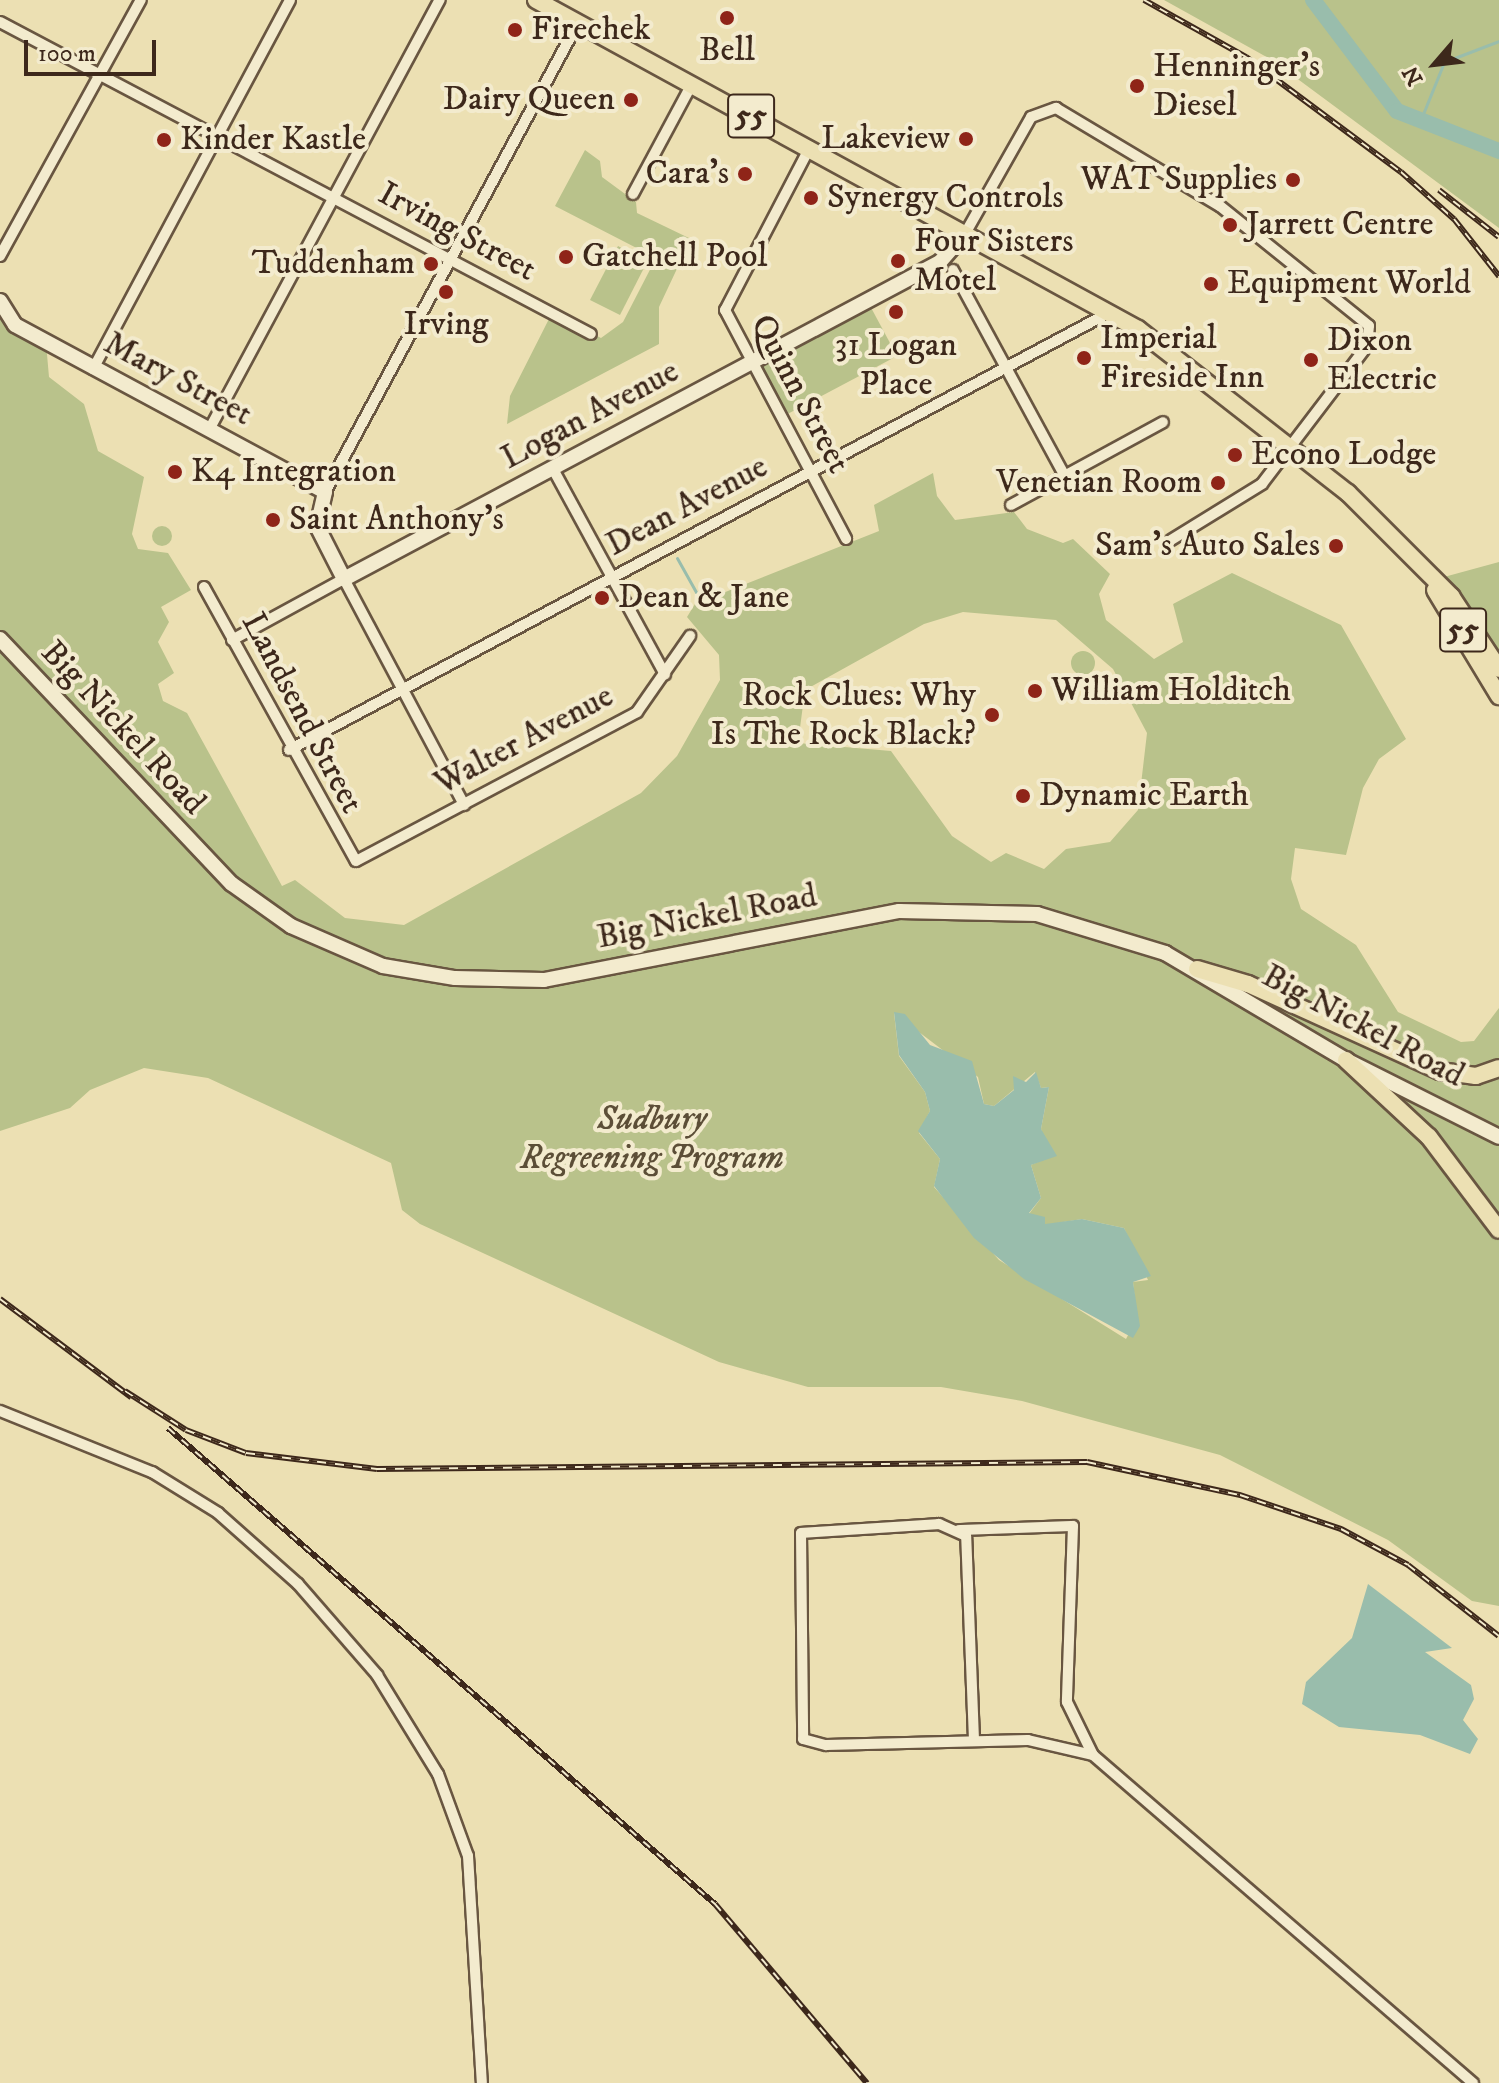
<!DOCTYPE html>
<style>
body{margin:0}
#map{position:relative;width:1499px;height:2083px;overflow:hidden;background:#ece0b3;font-family:"IM FELL DW Pica",serif}
div>[style]{position:absolute}
[style*='--x']{left:calc(var(--x)*1px);top:calc(var(--y)*1px);width:calc(var(--w)*1px);rotate:calc(var(--a)*1deg)}
.green>*{inset:0;background:#b9c28b}
.round{border-radius:50%}
.water>*{inset:0;background:#99bdac}
.stream>*{height:3px;margin:-1.5px;padding:0 1.5px;transform-origin:1.5px;border-radius:1.5px;background:#99bdac}
.river>*{height:16px;margin:-8px;padding:0 8px;transform-origin:8px;border-radius:8px;background:#99bdac}
.roads{filter:drop-shadow(2px 0 #695641) drop-shadow(-2px 0 #695641) drop-shadow(0 2px #695641) drop-shadow(0 -2px #695641)}
.street>*{height:10px;margin:-5px;padding:0 5px;transform-origin:5px;border-radius:5px;background:#f3ebce}
.secondary>*{height:14px;margin:-7px;padding:0 7px;transform-origin:7px;border-radius:7px;background:#f3ebce}
.primary>*{height:16px;margin:-8px;padding:0 8px;transform-origin:8px;border-radius:8px;background:#ece0b3}
.rail>*{height:6px;margin-top:-3px;transform-origin:0;background:repeating-linear-gradient(90deg,#f3ebce 0 9px,#3d281b 0 18px);box-sizing:border-box;border-block:2px solid #3d281b}
.dots>*{width:22px;height:22px;translate:-50% -50%;box-sizing:border-box;border:4px solid #f3ebce;border-radius:50%}
span{translate:-50% -50%;white-space:nowrap;text-align:center;line-height:1.15;-webkit-text-stroke:8px #f3ebce;paint-order:stroke}
.shield-label span{padding:2px 6px;background:#f3ebce;border:2px solid;border-radius:6px;-webkit-text-stroke-width:0}
.shield-label{font-size:32px;color:#3d281b;font-weight:700}
.poi-label{font-size:34px;color:#3d281b}
.left{translate:0 -50%;text-align:left}
.right{translate:-100% -50%;text-align:right}
.street-label{font-size:34px;color:#3d281b}
.park-label{font-size:34px;color:#5c4e37;font-style:italic}
.north{position:absolute;left:1395px;top:24px;width:80px;height:80px;-webkit-text-stroke:6px #f3ebce;paint-order:stroke;rotate:242deg;font-size:22px;font-weight:700;line-height:32px;text-align:center;color:#3d281b}
.north::after{content:'';display:block;margin:auto;width:28px;height:36px;background:#3d281b;clip-path:polygon(50% 0,100% 100%,50% 72%,0 100%)}
.scale{position:absolute;left:24px;top:40px;width:132px;height:36px;box-sizing:border-box;border:4px solid #3d281b;border-top:0;padding-left:10px;font-size:24px;line-height:28px;white-space:nowrap;color:#3d281b;-webkit-text-stroke:6px #f3ebce;paint-order:stroke}
</style>
<div id="map">
<div class="green">
<div style="clip-path:polygon(1164px 0,1499px 0,1499px 228px,1272px 60px)"></div>
<div style="clip-path:polygon(585px 150px,600px 161px,602px 177px,636px 202px,637px 213px,691px 239px,659px 307px,659px 344px,507px 424px,510px 396px,552px 313px,601px 338px,623px 322px,656px 258px,555px 206px)"></div>
<div style="clip-path:polygon(618px 246px,647px 262px,620px 315px,590px 300px)"></div>
<div style="clip-path:polygon(868px 302px,897px 356px,780px 418px,751px 365px)"></div>
<div style="clip-path:polygon(evenodd,0 303px,46px 343px,49px 377px,84px 404px,98px 451px,144px 477px,132px 534px,138px 549px,168px 553px,191px 590px,161px 607px,169px 622px,158px 642px,174px 673px,158px 684px,163px 701px,187px 713px,282px 886px,295px 880px,345px 918px,404px 925px,641px 793px,677px 756px,720px 680px,719px 655px,687px 617px,695px 604px,879px 531px,874px 505px,933px 473px,937px 496px,955px 520px,1014px 512px,1027px 529px,1063px 543px,1073px 539px,1110px 574px,1099px 594px,1106px 620px,1154px 659px,1183px 642px,1173px 604px,1232px 573px,1341px 625px,1406px 739px,1379px 759px,1363px 788px,1346px 855px,1295px 848px,1291px 879px,1301px 909px,1356px 945px,1398px 1012px,1461px 1042px,1474px 1041px,1499px 1008px,1499px 1606px,1472px 1601px,1388px 1540px,1220px 1455px,1022px 1401px,941px 1387px,808px 1387px,719px 1362px,420px 1224px,402px 1210px,391px 1163px,208px 1078px,144px 1068px,90px 1090px,70px 1108px,0 1131px,0 303px,963px 612px,1056px 620px,1113px 669px,1147px 733px,1138px 810px,1110px 842px,1066px 849px,1044px 869px,1006px 853px,991px 862px,952px 836px,891px 751px,798px 743px,805px 690px,924px 624px,963px 612px,0 303px,894px 1013px,978px 1077px,984px 1104px,994px 1106px,1035px 1072px,1041px 1088px,1049px 1087px,1041px 1129px,1049px 1157px,1031px 1165px,1041px 1198px,1029px 1214px,1045px 1225px,1082px 1219px,1124px 1228px,1148px 1280px,1133px 1282px,1137px 1318px,1126px 1339px,999px 1260px,934px 1187px,940px 1159px,919px 1133px,930px 1111px,925px 1092px,899px 1056px,894px 1013px)"></div>
<div class="round" style="left:152px;top:526px;width:20px;height:20px"></div>
<div style="clip-path:polygon(1499px 562px,1499px 667px,1433px 580px)"></div>
<div class="round" style="left:1071px;top:651px;width:24px;height:24px"></div>
</div>
<div class="water">
<div style="clip-path:polygon(894px 1012px,905px 1014px,930px 1045px,972px 1061px,984px 1104px,994px 1106px,1014px 1090px,1013px 1076px,1026px 1082px,1036px 1072px,1041px 1088px,1049px 1087px,1041px 1129px,1057px 1156px,1031px 1165px,1041px 1198px,1029px 1213px,1045px 1217px,1045px 1224px,1082px 1219px,1124px 1228px,1151px 1276px,1133px 1282px,1140px 1326px,1133px 1338px,1024px 1279px,974px 1238px,934px 1186px,940px 1159px,918px 1131px,930px 1111px,925px 1092px,899px 1055px)"></div>
<div style="clip-path:polygon(1368px 1584px,1452px 1648px,1425px 1652px,1471px 1685px,1474px 1699px,1463px 1720px,1478px 1739px,1470px 1754px,1420px 1735px,1339px 1727px,1302px 1704px,1306px 1682px,1352px 1638px)"></div>
</div>
<div class="stream">
<div style="--x:1421;--y:119;--w:61;--a:-68"></div>
<div style="--x:1444;--y:62;--w:59;--a:-20.9"></div>
<div style="--x:677;--y:558;--w:49;--a:60.8"></div>
</div>
<div class="river">
<div style="--x:1313;--y:0;--w:139;--a:52.9"></div>
<div style="--x:1397;--y:111;--w:110;--a:21.4"></div>
</div>
<div class="roads">
<div class="street">
<div style="--x:0;--y:22;--w:668;--a:27.83"></div>
<div style="--x:810;--y:147;--w:184;--a:117.5"></div>
<div style="--x:725;--y:310;--w:259;--a:62.1"></div>
<div style="--x:633;--y:194;--w:125;--a:-61.8"></div>
<div style="--x:966;--y:232;--w:132;--a:-60.5"></div>
<div style="--x:1031;--y:117;--w:27;--a:-20"></div>
<div style="--x:1056;--y:108;--w:191;--a:30.9"></div>
<div style="--x:1220;--y:206;--w:191;--a:38.8"></div>
<div style="--x:1369;--y:326;--w:20;--a:96"></div>
<div style="--x:1367;--y:346;--w:173;--a:127.3"></div>
<div style="--x:1262;--y:484;--w:107;--a:148.4"></div>
<div style="--x:0;--y:256;--w:292;--a:-61.2"></div>
<div style="--x:953;--y:270;--w:234;--a:61.5"></div>
<div style="--x:93;--y:369;--w:418;--a:-61.9"></div>
<div style="--x:209;--y:430;--w:488;--a:-61.8"></div>
<div style="--x:553;--y:469;--w:234;--a:61.4"></div>
<div style="--x:325;--y:492;--w:533;--a:-61.66"></div>
<div style="--x:1011;--y:505;--w:173;--a:-28.6"></div>
<div style="--x:204;--y:587;--w:313;--a:61"></div>
<div style="--x:356;--y:861;--w:318;--a:-27.9"></div>
<div style="--x:637;--y:712;--w:93;--a:-55.1"></div>
<div style="--x:232;--y:640;--w:128;--a:-28.6"></div>
<div style="--x:344;--y:579;--w:256;--a:62"></div>
<div style="--x:289;--y:750;--w:931;--a:-28.08"></div>
<div style="--x:0;--y:1411;--w:164;--a:21.9"></div>
<div style="--x:152;--y:1472;--w:78;--a:31.8"></div>
<div style="--x:218;--y:1513;--w:107;--a:41.6"></div>
<div style="--x:298;--y:1584;--w:121;--a:49"></div>
<div style="--x:377;--y:1675;--w:116;--a:58.4"></div>
<div style="--x:438;--y:1774;--w:87;--a:69.9"></div>
<div style="--x:468;--y:1856;--w:227;--a:86.5"></div>
<div style="--x:959;--y:1530;--w:114;--a:-2"></div>
<div style="--x:1073;--y:1526;--w:176;--a:92"></div>
<div style="--x:1067;--y:1702;--w:57;--a:63.9"></div>
<div style="--x:974;--y:1740;--w:204;--a:-92.2"></div>
<div style="--x:966;--y:1536;--w:30;--a:-156"></div>
<div style="--x:939;--y:1524;--w:138;--a:176.3"></div>
<div style="--x:801;--y:1533;--w:206;--a:89.4"></div>
<div style="--x:803;--y:1739;--w:24;--a:15"></div>
<div style="--x:826;--y:1745;--w:202;--a:-1.4"></div>
<div style="--x:1028;--y:1740;--w:67;--a:13"></div>
<div style="--x:1093;--y:1755;--w:502;--a:40.8"></div>
</div>
<div class="secondary">
<div style="--x:0;--y:301;--w:28;--a:58"></div>
<div style="--x:15;--y:325;--w:352;--a:28.3"></div>
<div style="--x:325;--y:492;--w:35;--a:103"></div>
<div style="--x:317;--y:526;--w:59;--a:63"></div>
<div style="--x:344;--y:579;--w:675;--a:-28.01"></div>
<div style="--x:940;--y:262;--w:40;--a:-49"></div>
<div style="--x:0;--y:639;--w:337;--a:46.6"></div>
<div style="--x:232;--y:884;--w:72;--a:35.4"></div>
<div style="--x:291;--y:926;--w:100;--a:23.5"></div>
<div style="--x:383;--y:966;--w:73;--a:9.5"></div>
<div style="--x:455;--y:978;--w:89;--a:1.3"></div>
<div style="--x:544;--y:980;--w:362;--a:-11"></div>
<div style="--x:899;--y:911;--w:138;--a:1.2"></div>
<div style="--x:1037;--y:914;--w:134;--a:16.9"></div>
<div style="--x:1165;--y:953;--w:210;--a:30.6"></div>
<div style="--x:1346;--y:1060;--w:171;--a:26.7"></div>
</div>
<div class="primary">
<div style="--x:536;--y:0;--w:686;--a:28.66"></div>
<div style="--x:1138;--y:329;--w:266;--a:38"></div>
<div style="--x:1348;--y:493;--w:146;--a:45"></div>
<div style="--x:1451;--y:596;--w:87;--a:56.7"></div>
<div style="--x:1435;--y:590;--w:124;--a:58.9"></div>
<div style="--x:1197;--y:969;--w:53;--a:16.4"></div>
<div style="--x:1248;--y:984;--w:211;--a:24.4"></div>
<div style="--x:1440;--y:1071;--w:36;--a:8"></div>
<div style="--x:1476;--y:1076;--w:24;--a:-19"></div>
<div style="--x:1346;--y:1060;--w:113;--a:42.9"></div>
<div style="--x:1429;--y:1137;--w:116;--a:53"></div>
</div>
</div>
<div class="rail">
<div style="--x:1144;--y:0;--w:117;--a:29.2"></div>
<div style="--x:1246;--y:57;--w:193;--a:36.6"></div>
<div style="--x:1401;--y:172;--w:71;--a:41.6"></div>
<div style="--x:1454;--y:219;--w:73;--a:51.7"></div>
<div style="--x:1439;--y:190;--w:76;--a:38.1"></div>
<div style="--x:0;--y:1299;--w:164;--a:36.8"></div>
<div style="--x:125;--y:1391;--w:72;--a:32.6"></div>
<div style="--x:186;--y:1430;--w:64;--a:21"></div>
<div style="--x:246;--y:1453;--w:132;--a:7"></div>
<div style="--x:377;--y:1469;--w:710;--a:-0.56"></div>
<div style="--x:1087;--y:1462;--w:157;--a:12.2"></div>
<div style="--x:1240;--y:1495;--w:107;--a:18.6"></div>
<div style="--x:1341;--y:1529;--w:76;--a:28.2"></div>
<div style="--x:1408;--y:1565;--w:115;--a:38"></div>
<div style="--x:168;--y:1428;--w:725;--a:41.03"></div>
<div style="--x:715;--y:1904;--w:235;--a:49.7"></div>
</div>
<div class="dots">
<div style="left:727px;top:18px;background:#8f2418"></div>
<div style="left:515px;top:30px;background:#8f2418"></div>
<div style="left:1137px;top:86px;background:#8f2418"></div>
<div style="left:631px;top:100px;background:#8f2418"></div>
<div style="left:966px;top:139px;background:#8f2418"></div>
<div style="left:164px;top:140px;background:#8f2418"></div>
<div style="left:745px;top:174px;background:#8f2418"></div>
<div style="left:1293px;top:180px;background:#8f2418"></div>
<div style="left:811px;top:198px;background:#8f2418"></div>
<div style="left:1230px;top:225px;background:#8f2418"></div>
<div style="left:566px;top:257px;background:#8f2418"></div>
<div style="left:898px;top:261px;background:#8f2418"></div>
<div style="left:431px;top:264px;background:#8f2418"></div>
<div style="left:1211px;top:284px;background:#8f2418"></div>
<div style="left:446px;top:292px;background:#8f2418"></div>
<div style="left:896px;top:312px;background:#8f2418"></div>
<div style="left:1084px;top:358px;background:#8f2418"></div>
<div style="left:1311px;top:360px;background:#8f2418"></div>
<div style="left:1235px;top:455px;background:#8f2418"></div>
<div style="left:175px;top:472px;background:#8f2418"></div>
<div style="left:1218px;top:483px;background:#8f2418"></div>
<div style="left:273px;top:520px;background:#8f2418"></div>
<div style="left:1336px;top:546px;background:#8f2418"></div>
<div style="left:602px;top:598px;background:#8f2418"></div>
<div style="left:1035px;top:691px;background:#8f2418"></div>
<div style="left:992px;top:715px;background:#8f2418"></div>
<div style="left:1023px;top:796px;background:#8f2418"></div>
</div>
<div class="shield-label">
<span style="left:751px;top:116px">55</span>
<span style="left:1463px;top:630px">55</span>
</div>
<div class="poi-label">
<span class="left" style="left:531px;top:30px">Firechek</span>
<span style="left:727px;top:51px">Bell</span>
<span class="left" style="left:1153px;top:86px">Henninger's<br>Diesel</span>
<span class="right" style="left:615px;top:100px">Dairy Queen</span>
<span class="right" style="left:950px;top:139px">Lakeview</span>
<span class="left" style="left:180px;top:140px">Kinder Kastle</span>
<span class="right" style="left:729px;top:174px">Cara's</span>
<span class="right" style="left:1277px;top:180px">WAT Supplies</span>
<span class="left" style="left:827px;top:198px">Synergy Controls</span>
<span class="left" style="left:1246px;top:225px">Jarrett Centre</span>
<span class="left" style="left:914px;top:261px">Four Sisters<br>Motel</span>
<span class="left" style="left:582px;top:257px">Gatchell Pool</span>
<span class="right" style="left:415px;top:264px">Tuddenham</span>
<span class="left" style="left:1227px;top:284px">Equipment World</span>
<span style="left:446px;top:325px">Irving</span>
<span class="left" style="left:1100px;top:358px">Imperial<br>Fireside Inn</span>
<span class="left" style="left:1327px;top:360px">Dixon<br>Electric</span>
<span style="left:896px;top:365px">31 Logan<br>Place</span>
<span class="left" style="left:1251px;top:455px">Econo Lodge</span>
<span class="left" style="left:191px;top:472px">K4 Integration</span>
<span class="right" style="left:1202px;top:483px">Venetian Room</span>
<span class="left" style="left:289px;top:520px">Saint Anthony's</span>
<span class="right" style="left:1320px;top:546px">Sam's Auto Sales</span>
<span class="left" style="left:618px;top:598px">Dean &amp; Jane</span>
<span class="left" style="left:1051px;top:691px">William Holditch</span>
<span class="right" style="left:976px;top:715px">Rock Clues: Why<br>Is The Rock Black?</span>
<span class="left" style="left:1039px;top:796px">Dynamic Earth</span>
</div>
<div class="street-label">
<span style="left:457px;top:232px;rotate:28deg">Irving Street</span>
<span style="left:178px;top:379px;rotate:28deg">Mary Street</span>
<span style="left:800px;top:394px;rotate:62deg">Quinn Street</span>
<span style="left:590px;top:415px;rotate:-28deg">Logan Avenue</span>
<span style="left:687px;top:506px;rotate:-28deg">Dean Avenue</span>
<span style="left:302px;top:713px;rotate:62deg">Landsend Street</span>
<span style="left:123px;top:728px;rotate:47deg">Big Nickel Road</span>
<span style="left:524px;top:740px;rotate:-28deg">Walter Avenue</span>
<span style="left:707px;top:917px;rotate:-11deg">Big Nickel Road</span>
<span style="left:1363px;top:1026px;rotate:28deg">Big Nickel Road</span>
</div>
<div class="park-label">
<span style="left:652px;top:1139px">Sudbury<br>Regreening Program</span>
</div>
<div class="north">N</div>
<div class="scale">100 m</div>
</div>
